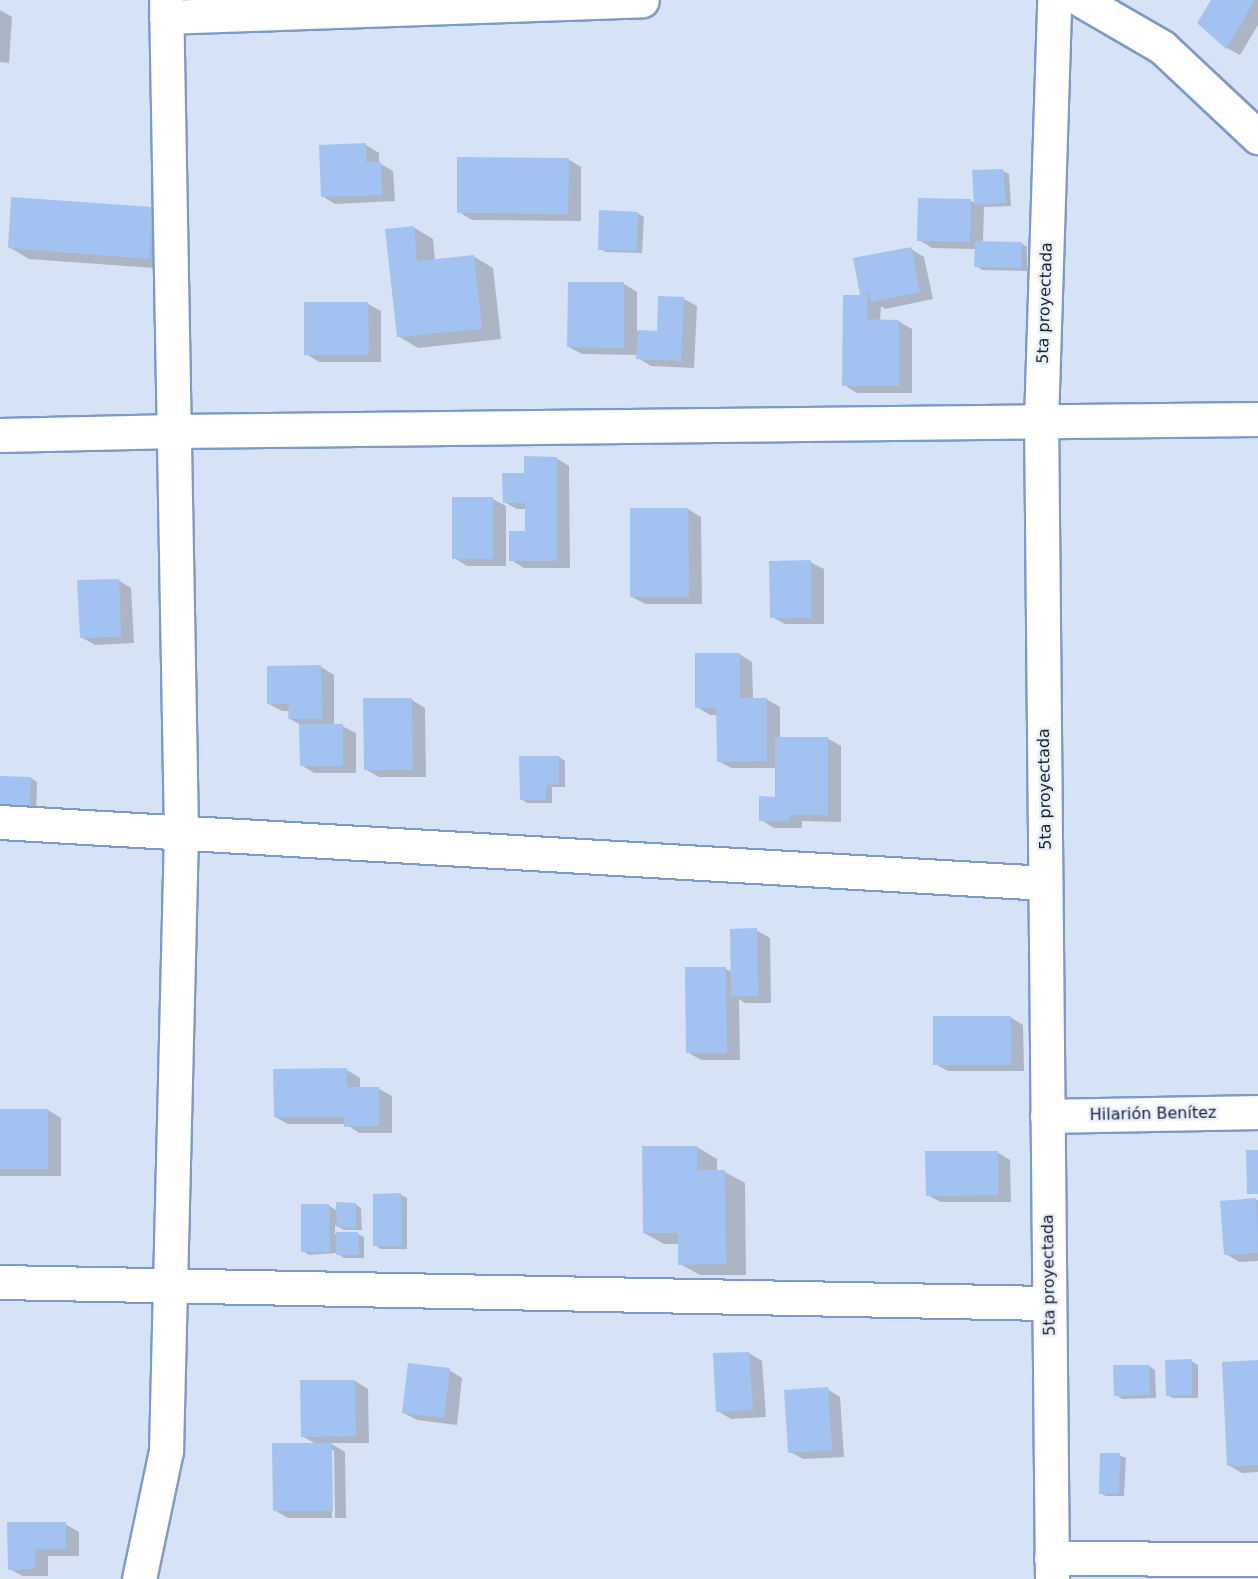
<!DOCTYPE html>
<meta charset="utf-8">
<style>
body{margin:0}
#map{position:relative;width:1258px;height:1579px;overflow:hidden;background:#d6e3f6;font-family:"DejaVu Sans",sans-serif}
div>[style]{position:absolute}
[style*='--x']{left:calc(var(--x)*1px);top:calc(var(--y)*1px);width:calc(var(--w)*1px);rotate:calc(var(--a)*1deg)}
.shadow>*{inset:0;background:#0003}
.building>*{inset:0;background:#a2c3f2}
.roads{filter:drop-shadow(2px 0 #7c9bc8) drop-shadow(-2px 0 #7c9bc8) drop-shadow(0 2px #7c9bc8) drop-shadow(0 -2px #7c9bc8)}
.minor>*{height:33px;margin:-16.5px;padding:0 16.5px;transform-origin:16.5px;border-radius:16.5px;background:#fff}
span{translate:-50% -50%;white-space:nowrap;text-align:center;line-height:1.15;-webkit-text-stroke:5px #e9f0f9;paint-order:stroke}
.street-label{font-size:16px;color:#172335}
</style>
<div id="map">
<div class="shadow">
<div style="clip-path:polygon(1212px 0,1258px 0,1258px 25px,1240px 55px,1227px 48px,1199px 23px)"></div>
<div style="clip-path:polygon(0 10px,12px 17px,9px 63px,0 62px)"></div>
<div style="clip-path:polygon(366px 145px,379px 153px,379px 163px,393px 171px,395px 201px,335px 204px,322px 196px)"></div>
<div style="clip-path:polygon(568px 159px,581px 167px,581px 221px,472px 220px,459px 212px)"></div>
<div style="clip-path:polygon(1003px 171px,1009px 174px,1011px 206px,984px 207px,983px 243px,1021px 243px,1027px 247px,1027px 271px,982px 270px,976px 266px,976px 249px,932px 248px,919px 240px,971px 201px,975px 203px)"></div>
<div style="clip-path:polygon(152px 209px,171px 220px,168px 269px,29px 259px,9px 247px)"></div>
<div style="clip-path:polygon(637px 213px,644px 217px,642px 253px,606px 252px,600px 249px)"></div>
<div style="clip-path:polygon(413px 227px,433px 239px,435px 260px,473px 256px,493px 268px,501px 339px,418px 348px,398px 336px)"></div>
<div style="clip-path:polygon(911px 249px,924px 257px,933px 299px,885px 309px,881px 306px,880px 321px,898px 321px,912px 329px,912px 393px,857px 393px,844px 385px,867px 297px,861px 294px)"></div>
<div style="clip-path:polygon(624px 284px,637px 292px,637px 331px,659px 332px,660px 297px,684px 299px,697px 306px,694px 368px,651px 366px,638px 358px,638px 355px,582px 354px,569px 347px)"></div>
<div style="clip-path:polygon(306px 303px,368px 304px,381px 311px,381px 362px,319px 362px,306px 354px)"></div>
<div style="clip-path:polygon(556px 458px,569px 466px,570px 568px,524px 568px,511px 560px,526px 533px,526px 509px,517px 509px,504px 502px,526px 474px)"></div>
<div style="clip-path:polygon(493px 499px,506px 506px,506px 566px,467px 566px,454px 558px)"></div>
<div style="clip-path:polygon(688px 509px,701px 517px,702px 604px,645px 604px,632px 597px,631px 510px)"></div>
<div style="clip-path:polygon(810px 562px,824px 569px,824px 624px,785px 624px,772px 617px)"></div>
<div style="clip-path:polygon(118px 580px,131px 588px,134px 643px,95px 645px,81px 637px)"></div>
<div style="clip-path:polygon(739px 654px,752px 662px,753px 699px,766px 699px,780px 707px,780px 738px,827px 738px,841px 746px,841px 822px,802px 821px,802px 828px,774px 828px,761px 820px,777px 798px,776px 768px,731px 768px,718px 761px,718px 715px,710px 715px,697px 707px)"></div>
<div style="clip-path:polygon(321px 667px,334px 675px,334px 726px,342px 726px,356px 733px,356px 773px,314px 773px,301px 765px,301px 725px,290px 719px,290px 711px,282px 711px,269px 704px)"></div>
<div style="clip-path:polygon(412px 700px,425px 708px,426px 777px,379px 777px,365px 769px)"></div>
<div style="clip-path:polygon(559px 757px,565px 761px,565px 787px,552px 787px,552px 803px,527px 803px,521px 799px)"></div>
<div style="clip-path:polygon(0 778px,31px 778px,37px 782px,36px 814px)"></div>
<div style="clip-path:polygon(756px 930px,770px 938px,771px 1003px,745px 1003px,739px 999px,740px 1060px,701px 1060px,687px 1052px,726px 969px,732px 972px)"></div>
<div style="clip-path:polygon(1010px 1017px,1023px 1025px,1024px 1071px,948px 1071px,935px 1064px)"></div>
<div style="clip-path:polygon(347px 1070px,360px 1078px,360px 1089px,379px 1089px,392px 1096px,392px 1133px,359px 1133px,346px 1124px,288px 1124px,275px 1117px)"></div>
<div style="clip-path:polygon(0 1110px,48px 1110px,61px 1118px,61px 1176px,0 1176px)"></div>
<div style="clip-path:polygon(697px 1147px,717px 1159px,717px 1172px,725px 1172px,745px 1183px,746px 1275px,700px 1275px,680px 1264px,680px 1244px,664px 1244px,644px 1233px)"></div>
<div style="clip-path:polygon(997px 1152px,1010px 1160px,1011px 1202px,941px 1202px,927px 1195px)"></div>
<div style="clip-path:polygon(374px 1195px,401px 1195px,407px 1198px,407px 1249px,381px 1249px,375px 1245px)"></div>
<div style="clip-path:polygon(1258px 1200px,1258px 1261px,1239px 1262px,1226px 1254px,1222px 1203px)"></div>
<div style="clip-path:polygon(355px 1204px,361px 1208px,362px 1230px,344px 1230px,335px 1225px,335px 1234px,358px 1234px,364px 1237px,364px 1258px,344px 1258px,336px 1253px,309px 1255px,303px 1251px,329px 1206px,338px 1211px)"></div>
<div style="clip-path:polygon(749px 1353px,762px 1361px,766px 1417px,731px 1419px,718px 1411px)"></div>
<div style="clip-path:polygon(1191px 1361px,1198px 1365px,1198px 1398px,1173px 1398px,1167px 1395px)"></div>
<div style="clip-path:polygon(1258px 1362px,1258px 1472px,1242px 1473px,1228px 1465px)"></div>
<div style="clip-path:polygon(1149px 1366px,1155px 1370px,1156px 1398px,1122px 1399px,1116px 1395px)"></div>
<div style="clip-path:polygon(449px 1370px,462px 1378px,457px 1425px,417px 1420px,404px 1413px)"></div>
<div style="clip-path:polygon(301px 1381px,355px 1381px,368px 1389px,369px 1443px,330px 1443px,345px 1452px,346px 1518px,335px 1518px,334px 1450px,331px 1450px,332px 1518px,288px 1518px,274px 1510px,318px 1445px,302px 1436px)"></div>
<div style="clip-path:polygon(827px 1389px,840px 1397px,844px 1457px,803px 1459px,790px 1452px)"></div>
<div style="clip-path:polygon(1119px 1455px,1126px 1458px,1124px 1496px,1106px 1496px,1100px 1493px)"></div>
<div style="clip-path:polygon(65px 1524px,79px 1532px,79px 1556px,48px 1556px,48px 1576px,23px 1576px,9px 1569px)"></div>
</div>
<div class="building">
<div style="clip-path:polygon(1211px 0,1255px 0,1226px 49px,1197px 23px)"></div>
<div style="clip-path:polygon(366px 143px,366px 162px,381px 162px,382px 195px,321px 197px,319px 145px)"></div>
<div style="clip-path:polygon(457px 157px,569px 158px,568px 214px,457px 213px)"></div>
<div style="clip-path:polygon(1003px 169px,1006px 203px,974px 205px,972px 170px)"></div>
<div style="clip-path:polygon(11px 197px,152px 207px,149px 259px,8px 248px)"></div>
<div style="clip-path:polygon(918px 198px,971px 199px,970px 242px,917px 241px)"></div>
<div style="clip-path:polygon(599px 210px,638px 212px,637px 251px,598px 250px)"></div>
<div style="clip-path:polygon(414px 226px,417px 261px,474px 255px,482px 329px,397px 337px,385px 229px)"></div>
<div style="clip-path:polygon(975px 241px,1022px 242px,1021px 268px,974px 267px)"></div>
<div style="clip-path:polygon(911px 247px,920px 292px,871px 302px,869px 293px,860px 295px,853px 258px)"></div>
<div style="clip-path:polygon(568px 282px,624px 282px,624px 348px,567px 347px)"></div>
<div style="clip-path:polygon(843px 295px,868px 295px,867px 319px,899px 320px,899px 386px,842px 386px)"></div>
<div style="clip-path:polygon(658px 296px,684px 297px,681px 361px,636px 359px,638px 330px,657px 331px)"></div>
<div style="clip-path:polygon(304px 302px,368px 302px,369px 355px,304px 355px)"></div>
<div style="clip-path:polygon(524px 456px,557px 457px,557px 561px,509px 561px,509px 531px,525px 531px,525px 503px,503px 503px,502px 473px,524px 473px)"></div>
<div style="clip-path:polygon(452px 497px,493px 497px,493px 559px,452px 559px)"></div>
<div style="clip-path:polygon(630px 508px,688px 508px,689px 597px,630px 597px)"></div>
<div style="clip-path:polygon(811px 560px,811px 618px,770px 618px,769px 561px)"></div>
<div style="clip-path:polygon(119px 579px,121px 637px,80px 638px,77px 580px)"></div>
<div style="clip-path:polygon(695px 653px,740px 653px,740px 698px,767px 698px,767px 761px,717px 762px,716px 708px,695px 708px)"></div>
<div style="clip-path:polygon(321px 665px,322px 719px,288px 719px,289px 704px,267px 704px,267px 666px)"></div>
<div style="clip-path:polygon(363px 698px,412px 698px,413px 770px,364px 770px)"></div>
<div style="clip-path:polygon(299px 724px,343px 724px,343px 766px,300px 766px)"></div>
<div style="clip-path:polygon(775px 737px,828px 737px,828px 815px,789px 815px,789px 821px,759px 821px,759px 796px,775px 797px)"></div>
<div style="clip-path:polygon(519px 756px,559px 756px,559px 784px,546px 785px,546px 800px,520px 800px)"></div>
<div style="clip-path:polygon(0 776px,31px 777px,30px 811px,0 811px)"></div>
<div style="clip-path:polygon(757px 928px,758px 996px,731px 996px,730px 929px)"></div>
<div style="clip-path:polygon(685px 967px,726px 967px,727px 1053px,686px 1053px)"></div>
<div style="clip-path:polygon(933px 1016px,1011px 1016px,1011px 1065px,933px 1065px)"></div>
<div style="clip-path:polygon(347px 1068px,347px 1087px,379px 1087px,379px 1126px,344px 1127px,344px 1117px,274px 1117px,273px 1069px)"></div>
<div style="clip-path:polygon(0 1109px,48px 1109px,48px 1169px,0 1169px)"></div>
<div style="clip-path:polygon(642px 1146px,697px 1146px,697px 1170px,725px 1170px,726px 1264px,678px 1265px,678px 1233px,643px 1233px)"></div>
<div style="clip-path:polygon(1246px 1150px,1258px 1150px,1258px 1194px,1247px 1194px)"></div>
<div style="clip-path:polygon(925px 1151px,998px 1151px,998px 1195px,926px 1196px)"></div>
<div style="clip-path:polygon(401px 1193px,402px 1246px,373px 1246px,373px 1194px)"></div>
<div style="clip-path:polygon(1256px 1198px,1258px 1253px,1224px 1255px,1220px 1201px)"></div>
<div style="clip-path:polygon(336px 1202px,356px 1203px,356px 1228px,337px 1227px)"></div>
<div style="clip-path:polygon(301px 1204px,329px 1204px,330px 1252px,301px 1252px)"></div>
<div style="clip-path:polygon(336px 1232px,358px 1232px,359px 1255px,336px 1255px)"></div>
<div style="clip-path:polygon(749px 1352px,753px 1410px,716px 1412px,713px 1353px)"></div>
<div style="clip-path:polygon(1192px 1359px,1192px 1395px,1166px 1396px,1165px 1360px)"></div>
<div style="clip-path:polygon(1258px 1360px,1258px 1465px,1227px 1466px,1222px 1362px)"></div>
<div style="clip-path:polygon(408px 1363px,450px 1368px,444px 1418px,402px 1413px)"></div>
<div style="clip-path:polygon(1113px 1365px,1149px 1365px,1150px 1395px,1114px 1396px)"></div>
<div style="clip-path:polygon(300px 1380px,355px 1380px,356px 1436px,301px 1437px)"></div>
<div style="clip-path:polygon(828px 1387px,832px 1450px,788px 1453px,784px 1390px)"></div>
<div style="clip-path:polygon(272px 1443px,332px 1443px,333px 1511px,273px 1511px)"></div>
<div style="clip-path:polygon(1100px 1453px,1120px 1453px,1119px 1494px,1099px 1494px)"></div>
<div style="clip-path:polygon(7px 1522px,66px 1522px,66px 1549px,35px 1549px,35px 1569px,8px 1570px)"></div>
</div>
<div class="roads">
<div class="minor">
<div style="--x:1081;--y:0;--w:94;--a:30.1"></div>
<div style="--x:1162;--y:47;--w:132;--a:43.2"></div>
<div style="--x:166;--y:17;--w:476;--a:-2"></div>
<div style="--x:0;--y:435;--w:176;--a:-1.3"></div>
<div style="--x:176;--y:431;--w:1082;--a:-0.64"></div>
<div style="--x:0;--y:822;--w:1047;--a:3.34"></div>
<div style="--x:1047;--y:1116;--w:211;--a:-1.1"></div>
<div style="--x:0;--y:1282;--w:1049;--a:1.15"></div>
<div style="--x:1051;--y:1558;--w:207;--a:0.3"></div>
<div style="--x:139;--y:1579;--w:131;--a:-78.1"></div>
<div style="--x:166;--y:1451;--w:619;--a:-88.61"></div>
<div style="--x:181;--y:832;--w:832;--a:-91.03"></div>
<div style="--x:1052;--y:1579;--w:1157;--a:-90.54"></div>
<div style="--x:1041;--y:422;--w:422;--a:-88.2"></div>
</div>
</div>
<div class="street-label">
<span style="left:1045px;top:303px;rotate:-88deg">5ta proyectada</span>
<span style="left:1045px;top:789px;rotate:-91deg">5ta proyectada</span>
<span style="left:1153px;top:1114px;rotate:-1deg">Hilarión Benítez</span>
<span style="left:1049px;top:1275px;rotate:-91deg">5ta proyectada</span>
</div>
</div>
